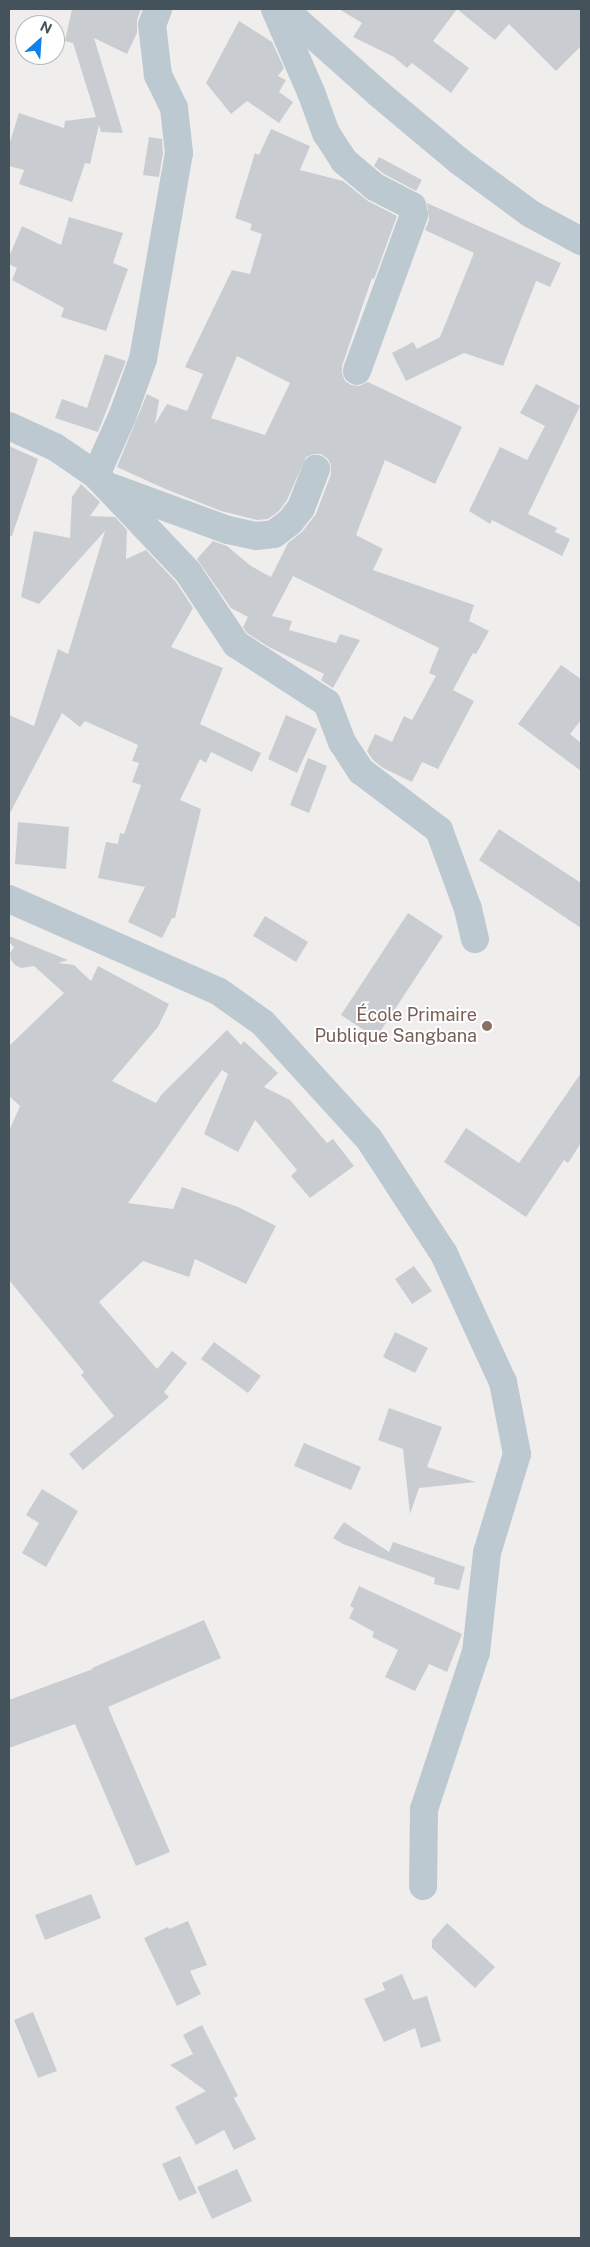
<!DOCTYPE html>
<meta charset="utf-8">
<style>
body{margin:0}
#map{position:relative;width:590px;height:2247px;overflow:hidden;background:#f0eded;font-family:"Public Sans",sans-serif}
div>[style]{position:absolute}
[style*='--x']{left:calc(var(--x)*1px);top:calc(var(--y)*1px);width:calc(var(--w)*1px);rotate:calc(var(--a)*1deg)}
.building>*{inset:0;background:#c9cdd2}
.street>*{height:28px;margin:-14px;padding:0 14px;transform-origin:14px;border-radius:14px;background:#bcc9d0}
.dots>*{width:14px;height:14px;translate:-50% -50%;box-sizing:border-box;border:2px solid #fff;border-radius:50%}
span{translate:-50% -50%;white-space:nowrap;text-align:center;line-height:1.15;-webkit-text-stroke:4px #fff;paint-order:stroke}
.education-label{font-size:18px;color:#785e54}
.right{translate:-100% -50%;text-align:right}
.frame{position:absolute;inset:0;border:10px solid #44535b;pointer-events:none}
.north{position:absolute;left:15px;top:15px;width:50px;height:50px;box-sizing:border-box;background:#fff;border:1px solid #b4babd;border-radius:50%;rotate:26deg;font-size:14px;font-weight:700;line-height:20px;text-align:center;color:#44535b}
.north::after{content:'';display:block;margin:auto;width:18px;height:22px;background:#0e82e8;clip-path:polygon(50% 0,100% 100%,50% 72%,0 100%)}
</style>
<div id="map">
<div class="building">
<div style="clip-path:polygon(72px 9px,141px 9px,137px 20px,137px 33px,127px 54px,94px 38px,123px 133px,101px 132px,99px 125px,90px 164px,85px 163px,72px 202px,19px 184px,24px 170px,9px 166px,9px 145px,19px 113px,64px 128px,65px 121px,96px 117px,73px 43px,65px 41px)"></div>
<div style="clip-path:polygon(339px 9px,457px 9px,433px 41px,469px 68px,451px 93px,412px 63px,407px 68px,394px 57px,353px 37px,362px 23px)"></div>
<div style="clip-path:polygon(457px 9px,581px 9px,581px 46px,556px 71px,509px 24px,495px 40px)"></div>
<div style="clip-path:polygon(239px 21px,272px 42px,284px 68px,278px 76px,286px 80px,279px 92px,293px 102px,279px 123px,247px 101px,231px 114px,206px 83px)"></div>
<div style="clip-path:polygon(evenodd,271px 129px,310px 146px,300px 170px,343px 181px,368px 201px,397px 216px,374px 279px,372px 278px,342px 366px,342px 373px,345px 381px,351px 385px,359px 386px,368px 382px,462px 427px,435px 484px,385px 460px,356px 535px,383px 549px,373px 570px,474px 605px,469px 621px,489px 631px,476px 654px,473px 653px,453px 690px,474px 701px,438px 769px,422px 762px,412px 782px,383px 768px,373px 760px,367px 751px,375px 734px,392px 742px,404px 716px,412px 720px,436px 676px,429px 673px,439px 648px,293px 576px,272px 616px,292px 621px,289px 630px,336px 643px,340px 634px,360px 640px,333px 688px,321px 680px,324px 674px,269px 647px,247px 633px,243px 627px,248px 617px,231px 608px,197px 559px,213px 541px,227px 546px,251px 566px,271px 577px,288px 543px,302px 532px,316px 514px,331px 474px,331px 466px,328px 459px,321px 454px,314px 454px,306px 457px,287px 500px,279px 511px,268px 519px,257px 520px,221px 511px,163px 488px,117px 467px,147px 394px,159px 400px,155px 424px,167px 404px,187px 411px,203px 374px,185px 367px,232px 270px,250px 274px,262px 234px,250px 230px,252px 224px,235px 218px,255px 153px,259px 155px,271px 129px,237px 356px,290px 383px,265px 435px,211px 418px,237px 356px)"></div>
<div style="clip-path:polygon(149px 137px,162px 139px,163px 153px,159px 177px,143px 175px)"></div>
<div style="clip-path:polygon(379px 157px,422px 180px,416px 191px,384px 174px,374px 166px)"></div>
<div style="clip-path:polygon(427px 203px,561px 263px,550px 287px,536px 281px,503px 366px,464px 353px,406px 381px,392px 353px,413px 342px,417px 349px,440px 337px,474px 253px,425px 230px,429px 220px)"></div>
<div style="clip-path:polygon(69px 217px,123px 233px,113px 263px,128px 269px,106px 331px,61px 317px,64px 308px,12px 280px,17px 268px,9px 264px,9px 257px,22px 226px,61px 245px)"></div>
<div style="clip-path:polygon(105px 354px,126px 361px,98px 432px,55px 418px,62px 399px,87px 408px)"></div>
<div style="clip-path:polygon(536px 384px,580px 406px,528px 514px,557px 528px,555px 532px,570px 539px,562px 556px,492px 520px,490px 524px,469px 511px,500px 447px,527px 460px,545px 426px,520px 413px)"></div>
<div style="clip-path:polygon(9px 446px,38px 459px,12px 536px,9px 536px)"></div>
<div style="clip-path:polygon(81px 484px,100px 502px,90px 516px,115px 517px,127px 530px,126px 559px,146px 550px,176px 582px,193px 608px,171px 647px,223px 668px,200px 724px,261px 753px,252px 772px,211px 752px,206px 763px,200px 759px,180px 800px,201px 809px,175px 918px,172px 918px,162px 938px,128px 922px,145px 887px,98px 878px,106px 842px,118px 844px,120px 833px,124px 834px,141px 785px,132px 782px,139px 763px,132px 761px,138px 745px,85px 721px,80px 727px,62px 713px,9px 815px,9px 715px,34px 726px,58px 649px,68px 654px,105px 531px,39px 604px,21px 597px,34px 531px,70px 538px,72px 497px)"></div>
<div style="clip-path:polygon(561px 665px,581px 679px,581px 720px,570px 734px,581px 743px,581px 771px,518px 724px)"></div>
<div style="clip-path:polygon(286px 715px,317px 729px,297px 773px,268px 759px)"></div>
<div style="clip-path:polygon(308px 758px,327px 766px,309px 813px,290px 805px)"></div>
<div style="clip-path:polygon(18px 822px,69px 827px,66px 869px,15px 864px)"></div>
<div style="clip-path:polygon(499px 829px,581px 883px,581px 928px,479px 860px)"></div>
<div style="clip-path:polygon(408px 913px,443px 936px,376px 1038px,341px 1015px)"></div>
<div style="clip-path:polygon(265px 916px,308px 942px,296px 962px,253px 936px)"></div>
<div style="clip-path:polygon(9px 936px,68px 960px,58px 963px,74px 965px,91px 981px,98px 966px,169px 1004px,158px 1027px,112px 1081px,156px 1103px,162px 1094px,227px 1030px,241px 1045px,244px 1041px,278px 1073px,264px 1087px,290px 1100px,327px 1143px,333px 1139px,354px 1166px,310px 1198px,291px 1176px,297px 1170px,255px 1120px,238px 1152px,204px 1134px,228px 1074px,222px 1070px,128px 1203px,173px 1209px,182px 1187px,238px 1207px,276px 1226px,246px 1284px,195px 1259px,189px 1277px,143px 1261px,99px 1302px,157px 1369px,172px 1351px,187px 1363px,164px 1392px,169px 1397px,83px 1470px,69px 1454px,114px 1416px,81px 1375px,84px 1372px,9px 1280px,9px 1131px,20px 1106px,9px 1096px,9px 1046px,64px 993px,34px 966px,21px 968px,15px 965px,11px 960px,10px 953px,14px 947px,9px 942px)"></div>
<div style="clip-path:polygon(581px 1073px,581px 1143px,568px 1163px,564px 1160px,526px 1217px,444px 1162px,466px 1128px,519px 1163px)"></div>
<div style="clip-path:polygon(414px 1266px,432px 1291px,412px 1304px,395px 1279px)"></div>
<div style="clip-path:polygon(395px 1332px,428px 1348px,415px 1373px,383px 1357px)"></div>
<div style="clip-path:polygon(214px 1342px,261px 1376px,248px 1393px,201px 1359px)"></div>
<div style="clip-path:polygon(389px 1408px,442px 1427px,427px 1467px,476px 1482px,419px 1488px,410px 1514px,403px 1449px,378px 1440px)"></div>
<div style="clip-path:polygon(304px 1443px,361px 1467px,351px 1490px,294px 1466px)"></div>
<div style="clip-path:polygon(42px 1489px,78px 1511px,46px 1567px,22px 1553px,39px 1523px,26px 1515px)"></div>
<div style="clip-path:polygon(344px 1522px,389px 1552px,393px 1542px,465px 1567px,459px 1590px,434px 1584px,435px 1578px,343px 1544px,333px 1538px)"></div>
<div style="clip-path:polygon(359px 1586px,462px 1634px,447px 1672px,429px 1664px,415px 1691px,385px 1677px,398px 1650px,372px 1637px,374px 1632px,349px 1618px,354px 1608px,350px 1606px)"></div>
<div style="clip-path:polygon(204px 1620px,221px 1658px,108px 1707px,170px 1852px,136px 1866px,75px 1724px,9px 1748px,9px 1700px,93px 1669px,92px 1668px)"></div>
<div style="clip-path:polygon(91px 1894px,101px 1918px,45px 1940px,35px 1915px)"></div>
<div style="clip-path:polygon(188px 1921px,207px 1965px,190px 1971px,201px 1994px,177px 2006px,144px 1938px,168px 1927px,169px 1929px)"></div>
<div style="clip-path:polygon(447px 1923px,495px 1967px,475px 1988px,432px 1948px,432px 1940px)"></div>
<div style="clip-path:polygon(402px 1974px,413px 2000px,427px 1996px,441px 2041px,421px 2048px,415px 2028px,384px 2042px,364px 1999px,385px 1990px,382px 1983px)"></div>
<div style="clip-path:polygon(33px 2012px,57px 2071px,38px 2078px,14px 2020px)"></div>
<div style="clip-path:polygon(202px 2025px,238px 2096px,234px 2098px,256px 2139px,234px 2150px,224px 2130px,196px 2145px,175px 2107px,206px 2091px,170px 2065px,193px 2054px,183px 2035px)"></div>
<div style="clip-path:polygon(180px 2156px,197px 2193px,179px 2201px,162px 2164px)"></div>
<div style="clip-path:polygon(237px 2169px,252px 2201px,212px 2219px,197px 2187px)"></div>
</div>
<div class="street">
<div style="--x:275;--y:9;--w:90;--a:66.6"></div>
<div style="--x:311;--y:92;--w:44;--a:69.9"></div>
<div style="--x:326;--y:133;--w:33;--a:57"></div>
<div style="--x:344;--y:161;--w:40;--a:40"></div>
<div style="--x:375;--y:187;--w:42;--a:27.2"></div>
<div style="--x:412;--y:206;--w:9;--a:77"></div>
<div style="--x:414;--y:215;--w:166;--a:110.1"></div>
<div style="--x:284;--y:9;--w:127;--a:41.8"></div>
<div style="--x:379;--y:94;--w:104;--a:39.9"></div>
<div style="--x:459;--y:161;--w:89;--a:36.4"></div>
<div style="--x:531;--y:214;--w:57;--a:28.4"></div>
<div style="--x:9;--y:426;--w:51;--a:24.5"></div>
<div style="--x:55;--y:447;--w:50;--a:34.3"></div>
<div style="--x:96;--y:475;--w:134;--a:46.5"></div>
<div style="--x:188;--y:572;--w:87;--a:56.3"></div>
<div style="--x:236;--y:644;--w:108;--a:33"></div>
<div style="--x:327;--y:703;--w:42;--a:69"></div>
<div style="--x:342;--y:742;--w:35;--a:57"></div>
<div style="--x:361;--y:771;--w:98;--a:37.1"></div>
<div style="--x:439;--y:830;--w:84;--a:69.8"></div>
<div style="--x:468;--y:909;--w:31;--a:77"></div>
<div style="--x:96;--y:475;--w:64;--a:-65.9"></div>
<div style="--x:122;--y:417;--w:62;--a:-70.1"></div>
<div style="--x:143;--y:359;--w:209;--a:-80.1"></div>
<div style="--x:179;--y:153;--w:45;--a:-96.3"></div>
<div style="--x:174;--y:108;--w:37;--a:-116"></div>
<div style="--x:158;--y:75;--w:50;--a:-96.8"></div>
<div style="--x:152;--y:25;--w:17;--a:-69"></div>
<div style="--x:113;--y:488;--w:122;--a:20.1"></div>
<div style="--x:228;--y:530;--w:29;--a:12"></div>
<div style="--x:256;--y:536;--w:18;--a:-6"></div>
<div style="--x:274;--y:534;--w:20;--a:-37"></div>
<div style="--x:290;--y:522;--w:18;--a:-52"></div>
<div style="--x:301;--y:508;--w:42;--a:-69"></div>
<div style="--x:9;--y:899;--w:228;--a:23.8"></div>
<div style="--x:218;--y:991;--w:55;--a:35.4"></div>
<div style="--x:263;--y:1023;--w:157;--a:47.6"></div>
<div style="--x:369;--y:1139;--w:137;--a:56.9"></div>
<div style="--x:444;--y:1254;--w:141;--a:65.3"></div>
<div style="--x:503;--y:1382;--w:73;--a:79"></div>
<div style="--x:517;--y:1454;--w:103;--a:106.9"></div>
<div style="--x:487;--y:1553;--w:100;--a:96.3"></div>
<div style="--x:476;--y:1652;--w:165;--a:108.3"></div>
<div style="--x:424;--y:1809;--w:77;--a:90.7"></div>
</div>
<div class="dots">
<div style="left:487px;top:1026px;background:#8d6e63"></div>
</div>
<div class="education-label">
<span class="right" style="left:477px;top:1026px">École Primaire<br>Publique Sangbana</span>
</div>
<div class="frame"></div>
<div class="north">N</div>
</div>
